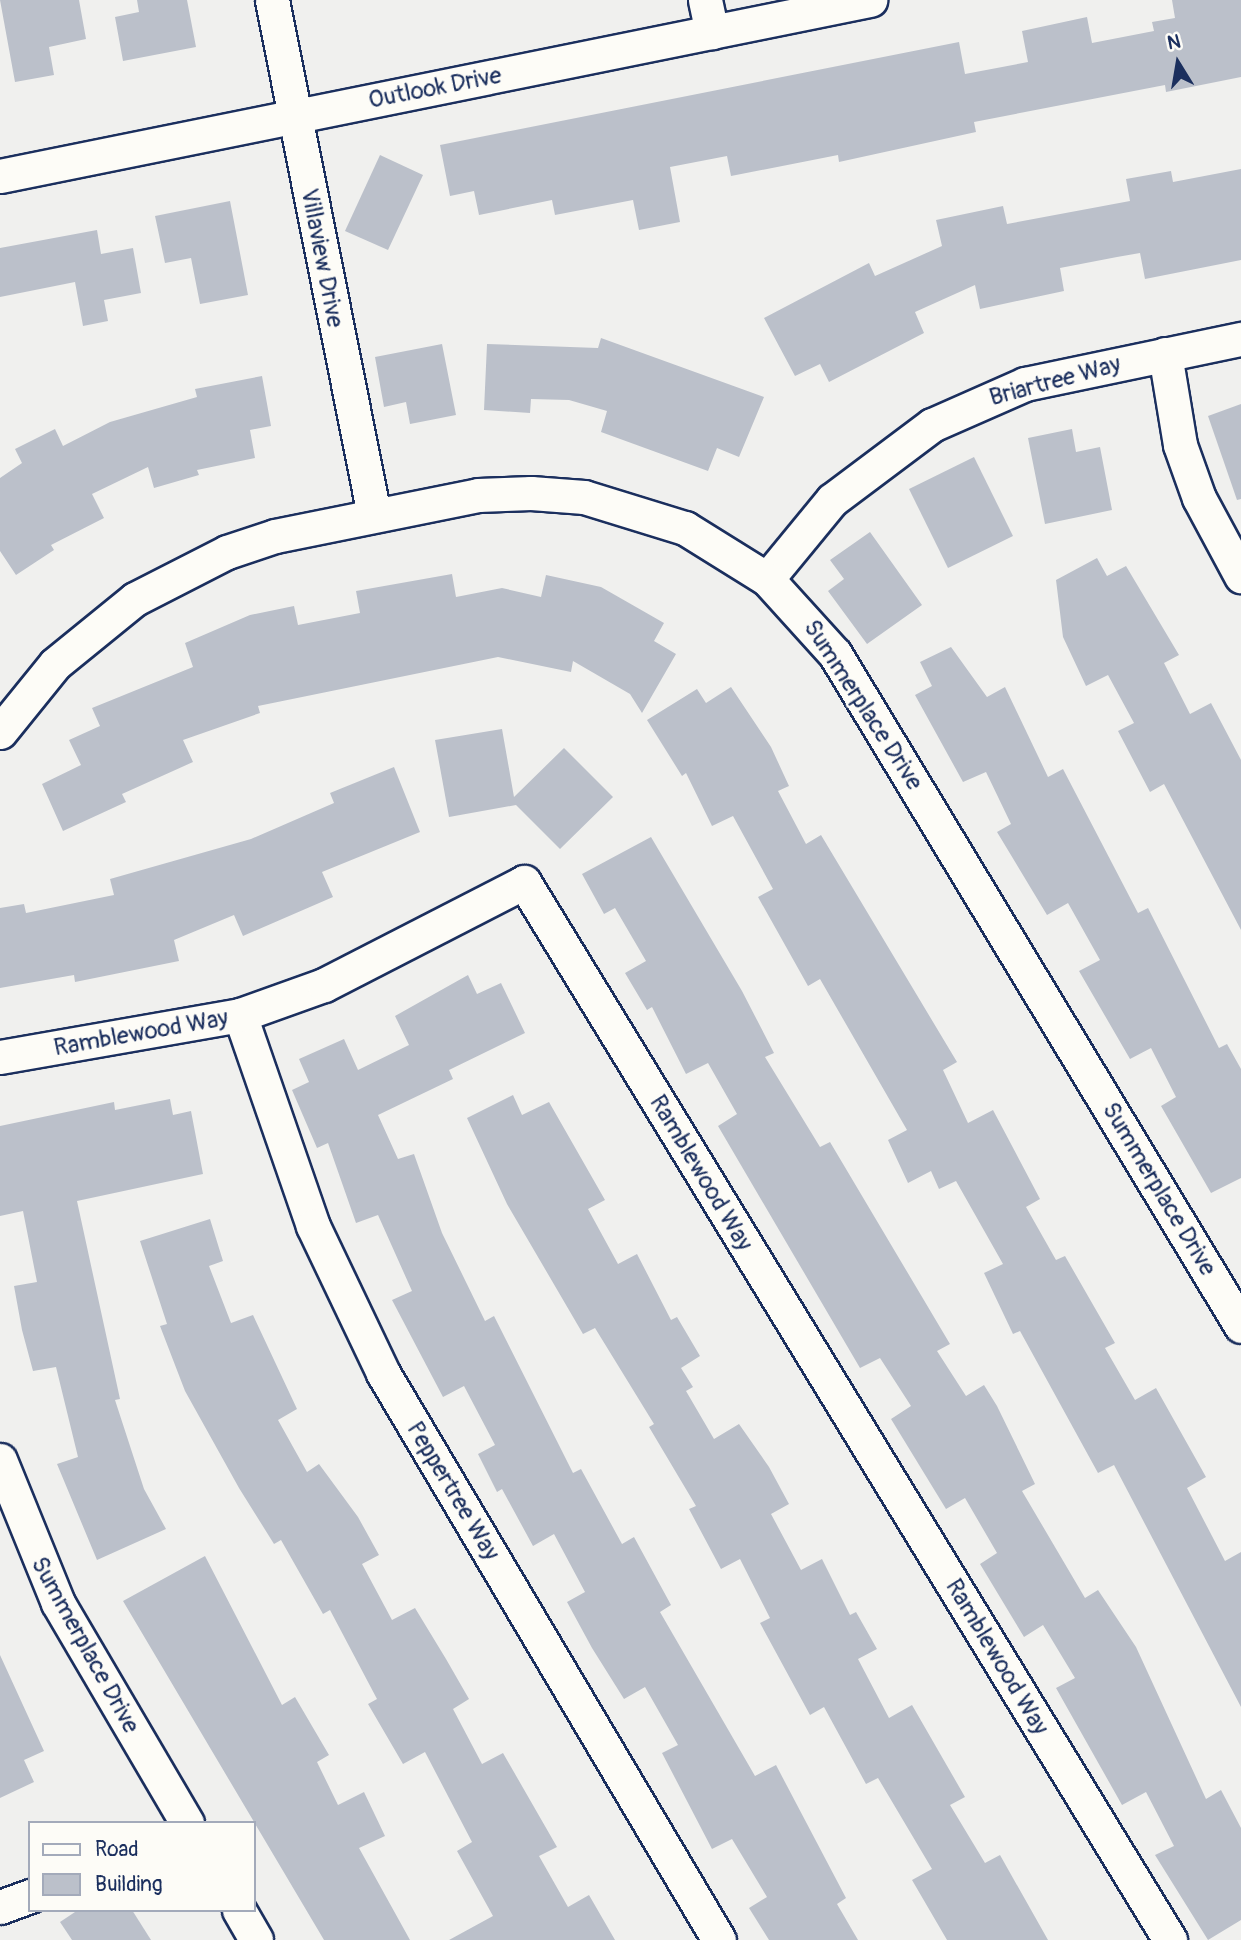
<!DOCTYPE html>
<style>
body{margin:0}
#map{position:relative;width:1241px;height:1940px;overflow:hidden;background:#f0f0ee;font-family:Pangolin,sans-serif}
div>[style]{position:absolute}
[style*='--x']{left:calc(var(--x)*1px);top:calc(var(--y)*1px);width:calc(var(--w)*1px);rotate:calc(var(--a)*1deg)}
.building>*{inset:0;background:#bbc0ca}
.roads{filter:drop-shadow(2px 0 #1b2f5e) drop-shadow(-2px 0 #1b2f5e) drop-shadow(0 2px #1b2f5e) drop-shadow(0 -2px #1b2f5e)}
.street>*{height:33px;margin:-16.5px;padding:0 16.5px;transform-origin:16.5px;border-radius:16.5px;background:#fdfcf7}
span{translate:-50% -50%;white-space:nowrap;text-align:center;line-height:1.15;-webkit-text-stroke:5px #fdfcf7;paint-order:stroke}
.street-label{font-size:24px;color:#1b2f5e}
.legend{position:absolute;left:28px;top:1821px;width:228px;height:91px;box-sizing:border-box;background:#fdfcf7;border:2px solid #a3aaba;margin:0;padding:9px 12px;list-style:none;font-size:21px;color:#1b2f5e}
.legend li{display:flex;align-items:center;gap:14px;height:35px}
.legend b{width:35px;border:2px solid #a3aaba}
.north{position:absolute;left:1143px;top:28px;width:70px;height:70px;-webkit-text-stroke:5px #fdfcf7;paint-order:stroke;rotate:349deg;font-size:19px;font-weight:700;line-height:28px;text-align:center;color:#1b2f5e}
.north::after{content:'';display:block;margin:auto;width:24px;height:32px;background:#1b2f5e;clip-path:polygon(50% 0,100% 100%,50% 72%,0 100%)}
</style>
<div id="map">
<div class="building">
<div style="clip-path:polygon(0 0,79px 0,86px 39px,49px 47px,54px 75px,15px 82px)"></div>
<div style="clip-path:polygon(137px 0,187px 0,196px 47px,123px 61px,115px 17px,139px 12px)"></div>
<div style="clip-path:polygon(1172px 0,1241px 0,1241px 77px,1166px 92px,1165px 85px,974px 122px,976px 132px,839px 162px,838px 155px,731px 176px,727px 156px,670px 167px,680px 222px,639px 230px,633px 200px,555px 215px,552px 200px,479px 215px,474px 191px,450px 196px,440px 145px,959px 42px,965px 74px,1028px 62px,1022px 31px,1087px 17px,1092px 43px,1154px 31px,1152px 22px,1175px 18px)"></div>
<div style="clip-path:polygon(380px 155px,423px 175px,388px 250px,345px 231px)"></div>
<div style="clip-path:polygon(1241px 169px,1241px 260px,1145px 279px,1140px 253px,1117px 257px,1060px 268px,1064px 291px,980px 309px,975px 285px,915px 312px,924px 333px,829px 382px,820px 364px,795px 376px,764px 318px,869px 263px,875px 276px,942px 246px,936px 220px,1003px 206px,1007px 224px,1130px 201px,1126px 179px,1171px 171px,1173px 182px)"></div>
<div style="clip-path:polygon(230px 201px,248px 295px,200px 304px,191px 258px,165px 263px,155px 216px)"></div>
<div style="clip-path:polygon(97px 230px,101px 254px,133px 248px,141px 293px,104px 300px,108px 321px,83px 326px,75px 282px,0 297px,0 248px)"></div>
<div style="clip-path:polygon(601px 338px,764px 397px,739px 457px,717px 448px,708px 471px,601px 432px,607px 411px,569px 400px,531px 399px,530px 413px,484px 410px,487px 344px,598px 348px)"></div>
<div style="clip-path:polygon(442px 344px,456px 415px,410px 424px,406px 402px,384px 407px,375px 357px)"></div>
<div style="clip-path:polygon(262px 376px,271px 426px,250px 430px,255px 458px,197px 470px,199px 475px,154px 488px,148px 467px,92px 494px,104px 518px,51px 545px,54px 550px,16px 575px,0 551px,0 478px,22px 463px,15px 449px,55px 429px,63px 446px,110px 422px,197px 397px,195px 389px)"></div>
<div style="clip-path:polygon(1241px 404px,1241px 499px,1237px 500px,1208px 416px)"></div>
<div style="clip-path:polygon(1072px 429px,1076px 452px,1100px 447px,1112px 510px,1045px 524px,1028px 438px)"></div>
<div style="clip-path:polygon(974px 457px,1013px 536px,948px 568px,909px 489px)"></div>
<div style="clip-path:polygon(870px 532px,922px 605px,867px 644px,828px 591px,844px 579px,830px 560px)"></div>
<div style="clip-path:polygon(1097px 558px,1107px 576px,1126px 566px,1179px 655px,1164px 663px,1190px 714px,1211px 703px,1241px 760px,1241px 930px,1164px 784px,1150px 792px,1118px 731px,1134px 723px,1108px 675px,1086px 686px,1063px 637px,1056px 580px)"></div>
<div style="clip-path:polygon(452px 574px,456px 597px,502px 588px,541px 597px,546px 575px,601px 587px,664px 623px,654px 641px,676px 654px,642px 713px,630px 694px,573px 661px,571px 672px,498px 657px,258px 706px,260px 713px,183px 740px,193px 762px,122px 794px,126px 802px,63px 831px,42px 784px,81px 765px,69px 740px,100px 726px,92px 708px,193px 667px,185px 643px,250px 615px,294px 606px,298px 625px,360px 613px,356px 591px)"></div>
<div style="clip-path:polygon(951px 647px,987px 697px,1005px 687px,1048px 777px,1063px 769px,1138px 913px,1148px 908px,1219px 1048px,1227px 1044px,1241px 1069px,1241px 1178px,1211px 1193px,1161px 1106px,1176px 1097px,1151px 1048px,1130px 1059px,1079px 971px,1100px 960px,1068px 903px,1047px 915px,997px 832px,1011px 824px,986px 772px,963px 782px,915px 695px,932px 686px,920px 662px)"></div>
<div style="clip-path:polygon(731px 687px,771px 747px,789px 786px,778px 791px,806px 844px,821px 835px,957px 1062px,943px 1070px,968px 1123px,993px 1110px,1040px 1199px,1026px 1207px,1056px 1260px,1065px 1256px,1115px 1343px,1105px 1348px,1135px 1400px,1156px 1388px,1206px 1477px,1187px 1488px,1225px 1561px,1241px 1552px,1241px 1707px,1114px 1465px,1098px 1473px,1020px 1331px,1013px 1334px,984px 1273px,1003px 1264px,956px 1181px,939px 1189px,931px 1171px,908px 1183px,888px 1140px,907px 1130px,820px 979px,808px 986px,758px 897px,773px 889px,733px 816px,712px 826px,686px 773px,682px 776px,647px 720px,697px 689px,706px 703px)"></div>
<div style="clip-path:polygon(502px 729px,514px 797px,564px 748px,613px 797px,560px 849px,516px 805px,449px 817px,435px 740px)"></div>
<div style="clip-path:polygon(394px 767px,420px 832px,322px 872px,333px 897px,243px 936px,234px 915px,174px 940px,179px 961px,75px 982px,74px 975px,0 988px,0 908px,24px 904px,26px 913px,114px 895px,110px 879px,251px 839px,334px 803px,330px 793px)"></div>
<div style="clip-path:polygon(651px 837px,742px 991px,774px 1053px,765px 1057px,820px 1147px,830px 1142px,950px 1344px,937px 1351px,966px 1396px,984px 1385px,997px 1406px,1035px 1484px,1022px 1491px,1085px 1598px,1098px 1590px,1136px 1647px,1206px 1799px,1221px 1790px,1241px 1828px,1241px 1920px,1208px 1940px,1155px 1855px,1174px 1846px,1146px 1792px,1122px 1805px,1056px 1688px,1075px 1678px,1043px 1625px,1024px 1637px,980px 1564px,997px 1553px,965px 1498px,946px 1509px,891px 1419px,911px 1406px,880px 1358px,860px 1368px,718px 1126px,737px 1114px,708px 1063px,686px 1074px,652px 1007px,647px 1010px,625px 973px,646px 961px,615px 908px,604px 914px,582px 874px)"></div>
<div style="clip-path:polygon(468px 975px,477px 994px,501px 983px,525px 1033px,449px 1070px,453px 1079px,378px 1115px,398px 1159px,414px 1154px,442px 1233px,485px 1321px,494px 1316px,573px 1473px,581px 1469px,622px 1544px,634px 1537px,671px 1605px,660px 1612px,755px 1776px,776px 1765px,846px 1898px,837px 1904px,858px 1940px,769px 1940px,749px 1908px,767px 1897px,732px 1839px,712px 1849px,662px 1753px,678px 1745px,645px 1687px,624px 1699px,592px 1648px,567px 1602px,585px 1592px,554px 1534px,533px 1546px,502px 1489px,497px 1492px,478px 1454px,495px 1445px,464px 1386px,443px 1397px,392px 1300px,412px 1291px,378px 1215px,356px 1223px,328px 1143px,317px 1148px,292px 1090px,309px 1082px,299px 1059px,344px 1039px,358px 1070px,409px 1045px,395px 1016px)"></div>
<div style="clip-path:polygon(513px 1095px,522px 1115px,549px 1102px,605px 1200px,588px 1209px,618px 1264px,637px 1254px,671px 1320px,677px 1317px,700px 1356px,681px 1368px,693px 1387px,686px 1391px,714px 1439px,739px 1424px,769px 1467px,789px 1504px,771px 1514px,801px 1570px,822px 1559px,850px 1615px,856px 1612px,877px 1649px,858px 1659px,889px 1718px,912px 1705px,965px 1797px,950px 1805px,985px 1863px,1000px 1855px,1048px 1940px,947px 1940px,912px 1880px,932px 1869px,878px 1778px,866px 1784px,824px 1707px,810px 1715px,760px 1623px,770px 1618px,740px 1559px,721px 1569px,689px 1509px,696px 1506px,649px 1427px,654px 1424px,595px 1328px,583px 1334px,507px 1204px,467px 1118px)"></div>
<div style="clip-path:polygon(170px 1099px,173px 1115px,191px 1111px,203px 1174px,77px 1201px,120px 1399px,115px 1400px,144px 1489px,166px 1529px,97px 1560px,57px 1464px,78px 1457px,56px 1367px,33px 1371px,22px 1330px,14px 1286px,37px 1282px,23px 1211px,0 1216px,0 1126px,114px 1102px,115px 1110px)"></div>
<div style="clip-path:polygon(210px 1219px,223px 1261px,209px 1266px,231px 1323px,253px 1315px,297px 1409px,278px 1420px,307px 1472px,319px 1464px,358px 1517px,379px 1555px,362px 1564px,392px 1620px,415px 1608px,446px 1659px,469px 1699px,453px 1709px,482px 1764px,503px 1753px,557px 1847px,539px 1856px,568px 1907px,589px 1895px,615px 1940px,449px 1940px,493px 1916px,457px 1851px,472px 1842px,425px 1752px,403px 1764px,368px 1704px,377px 1699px,330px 1610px,323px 1614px,281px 1540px,274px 1544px,239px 1488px,185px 1391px,160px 1326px,167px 1324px,140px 1241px)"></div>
<div style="clip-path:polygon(205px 1556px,282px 1705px,295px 1697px,329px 1755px,317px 1762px,338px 1805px,364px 1792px,385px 1836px,359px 1848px,410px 1940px,324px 1940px,123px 1601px)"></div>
<div style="clip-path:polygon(0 1655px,44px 1751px,24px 1760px,34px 1782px,0 1798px)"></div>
<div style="clip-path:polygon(78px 1910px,132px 1910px,151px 1940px,72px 1940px,60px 1922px)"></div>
</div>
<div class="roads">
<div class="street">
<div style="--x:272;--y:0;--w:525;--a:78.8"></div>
<div style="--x:705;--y:0;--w:33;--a:78"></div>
<div style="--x:0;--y:176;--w:888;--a:-11.44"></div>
<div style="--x:1165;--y:354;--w:92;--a:80.6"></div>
<div style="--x:1180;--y:445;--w:56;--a:70.3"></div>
<div style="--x:1199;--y:498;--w:89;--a:61.7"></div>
<div style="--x:767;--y:579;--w:102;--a:-50.6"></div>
<div style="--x:832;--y:500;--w:125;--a:-36.9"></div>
<div style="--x:932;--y:425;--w:102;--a:-23.8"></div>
<div style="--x:1025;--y:384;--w:221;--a:-11.8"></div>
<div style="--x:0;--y:732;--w:87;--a:-51"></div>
<div style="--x:55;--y:664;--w:103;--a:-39.1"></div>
<div style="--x:135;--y:599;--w:103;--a:-27.1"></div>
<div style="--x:227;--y:552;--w:51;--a:-18.4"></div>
<div style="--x:275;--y:536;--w:207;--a:-11.4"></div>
<div style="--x:478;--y:495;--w:53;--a:-2.2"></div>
<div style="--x:531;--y:493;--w:53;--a:4.3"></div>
<div style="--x:584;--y:497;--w:106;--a:17.1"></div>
<div style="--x:685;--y:528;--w:97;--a:31.9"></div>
<div style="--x:767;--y:579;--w:101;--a:47.8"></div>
<div style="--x:835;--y:654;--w:785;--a:58.86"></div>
<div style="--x:240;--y:1015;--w:223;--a:70.9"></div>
<div style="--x:313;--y:1226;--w:163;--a:64.5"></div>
<div style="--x:383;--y:1373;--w:659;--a:59.35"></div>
<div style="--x:0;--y:1057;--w:244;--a:-9.9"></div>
<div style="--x:240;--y:1015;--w:89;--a:-19.7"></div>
<div style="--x:324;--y:985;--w:225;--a:-27.2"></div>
<div style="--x:524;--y:882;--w:1240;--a:58.59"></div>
<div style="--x:0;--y:1460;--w:154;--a:67.9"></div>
<div style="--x:58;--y:1603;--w:255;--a:59.6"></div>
<div style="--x:0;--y:1907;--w:32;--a:-20"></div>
<div style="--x:239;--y:1910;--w:34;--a:60"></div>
</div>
</div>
<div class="street-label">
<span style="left:435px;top:88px;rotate:-11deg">Outlook Drive</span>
<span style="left:322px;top:258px;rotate:79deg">Villaview Drive</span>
<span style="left:1055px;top:381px;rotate:-15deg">Briartree Way</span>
<span style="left:863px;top:705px;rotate:57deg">Summerplace Drive</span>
<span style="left:141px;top:1033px;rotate:-10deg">Ramblewood Way</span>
<span style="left:701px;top:1173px;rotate:59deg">Ramblewood Way</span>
<span style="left:1159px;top:1189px;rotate:59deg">Summerplace Drive</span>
<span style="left:453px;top:1491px;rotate:59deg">Peppertree Way</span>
<span style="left:85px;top:1645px;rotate:61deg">Summerplace Drive</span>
<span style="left:997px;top:1657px;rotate:59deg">Ramblewood Way</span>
</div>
<ul class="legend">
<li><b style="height:9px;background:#fdfcf7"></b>Road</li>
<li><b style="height:19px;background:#bbc0ca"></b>Building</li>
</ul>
<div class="north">N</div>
</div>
